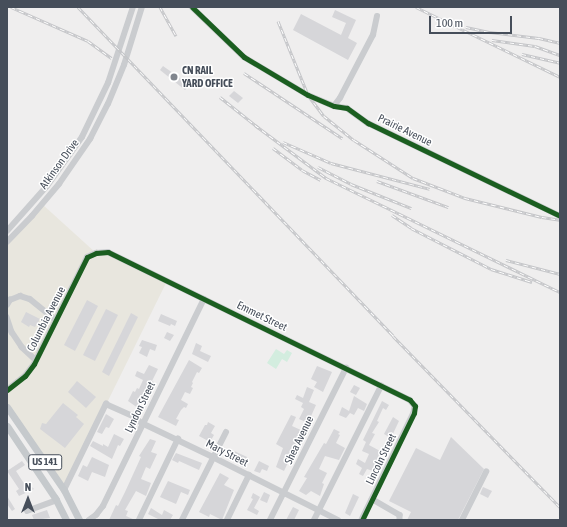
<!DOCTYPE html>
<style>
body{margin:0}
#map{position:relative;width:567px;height:527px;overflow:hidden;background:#efeeee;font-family:"Asap Condensed",sans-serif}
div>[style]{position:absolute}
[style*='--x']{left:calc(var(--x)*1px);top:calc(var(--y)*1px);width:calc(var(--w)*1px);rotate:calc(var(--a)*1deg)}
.commercial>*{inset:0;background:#e8e6de}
.green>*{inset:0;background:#d3eddf}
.building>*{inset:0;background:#d6d6d9}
.minor>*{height:5.5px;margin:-2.75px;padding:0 2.75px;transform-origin:2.75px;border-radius:2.75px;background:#cacccf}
.major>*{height:7px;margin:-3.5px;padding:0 3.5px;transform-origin:3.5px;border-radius:3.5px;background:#c5c9cc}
.rail>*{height:3px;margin-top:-1.5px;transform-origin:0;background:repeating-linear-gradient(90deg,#fff 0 4.5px,#c4c5c8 0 9px);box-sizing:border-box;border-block:1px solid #c4c5c8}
.cycleway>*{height:5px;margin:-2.5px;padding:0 2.5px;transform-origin:2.5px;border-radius:2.5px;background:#1b5e20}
.dots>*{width:11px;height:11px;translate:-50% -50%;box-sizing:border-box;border:2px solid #fff;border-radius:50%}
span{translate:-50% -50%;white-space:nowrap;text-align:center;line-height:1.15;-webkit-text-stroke:3px #fff;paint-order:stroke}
.shield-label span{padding:1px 3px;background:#fff;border:1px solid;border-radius:3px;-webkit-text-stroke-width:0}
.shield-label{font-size:10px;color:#464e5a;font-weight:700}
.poi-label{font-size:11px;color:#464e5a;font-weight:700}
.left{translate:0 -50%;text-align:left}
.street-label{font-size:11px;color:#464e5a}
.frame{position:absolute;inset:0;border:8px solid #464e5a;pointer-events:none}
.north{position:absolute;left:8px;top:479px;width:40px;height:40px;-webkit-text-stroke:3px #fff;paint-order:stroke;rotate:0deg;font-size:11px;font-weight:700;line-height:16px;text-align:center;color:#464e5a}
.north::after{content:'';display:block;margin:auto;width:14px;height:18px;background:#464e5a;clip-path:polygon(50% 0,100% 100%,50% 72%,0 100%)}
.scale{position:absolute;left:429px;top:16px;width:83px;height:18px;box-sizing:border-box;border:2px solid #464e5a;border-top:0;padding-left:5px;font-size:12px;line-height:14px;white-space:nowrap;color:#464e5a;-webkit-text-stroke:3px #fff;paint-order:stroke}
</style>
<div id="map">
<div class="commercial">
<div style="clip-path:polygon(42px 204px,96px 253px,108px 252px,167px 281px,64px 490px,7px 407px,7px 242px)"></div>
</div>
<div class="green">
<div style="clip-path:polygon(276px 349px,284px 354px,287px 350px,292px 353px,287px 362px,282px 359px,276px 369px,267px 363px)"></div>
</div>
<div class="building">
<div style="clip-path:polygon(335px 10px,356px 20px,348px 38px,357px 43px,348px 60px,293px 30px,301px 14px,341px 35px,346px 23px,332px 17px)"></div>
<div style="clip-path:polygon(163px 66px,190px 85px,185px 90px,160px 70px)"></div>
<div style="clip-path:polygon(234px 91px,243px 98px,238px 103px,229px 96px)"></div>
<div style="clip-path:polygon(87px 300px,98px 306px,75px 351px,64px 345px)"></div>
<div style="clip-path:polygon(106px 309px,118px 315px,95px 361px,83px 355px)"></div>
<div style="clip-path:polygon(26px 312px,40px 319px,35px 327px,30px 325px,29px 327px,21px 322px)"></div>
<div style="clip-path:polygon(131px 313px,138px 317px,109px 376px,102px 372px)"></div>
<div style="clip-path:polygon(161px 314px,177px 321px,175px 326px,171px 324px,170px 326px,158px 321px)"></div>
<div style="clip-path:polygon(167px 332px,174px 335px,170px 341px,164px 338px)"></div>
<div style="clip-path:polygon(142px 340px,157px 345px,155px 351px,150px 349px,147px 357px,139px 353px,142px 347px,139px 346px)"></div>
<div style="clip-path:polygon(196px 343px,202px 346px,200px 351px,211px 356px,208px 362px,192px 354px)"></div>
<div style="clip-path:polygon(189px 360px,202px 368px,199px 373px,197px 372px,192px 382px,193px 383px,191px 387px,193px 388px,190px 394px,185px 392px,181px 400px,188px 404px,186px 408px,184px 407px,181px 410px,176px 419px,179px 420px,176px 426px,158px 417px)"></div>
<div style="clip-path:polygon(149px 365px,158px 369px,152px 381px,154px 382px,151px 386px,147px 394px,145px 394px,138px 408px,128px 401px,133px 391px,135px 392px,137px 388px,139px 389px,143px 380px,135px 376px,137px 371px,144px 374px)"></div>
<div style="clip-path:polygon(317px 366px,332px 372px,323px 392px,314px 387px,317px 382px,311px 379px)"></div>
<div style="clip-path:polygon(77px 381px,96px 397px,86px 408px,68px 392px)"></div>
<div style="clip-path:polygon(354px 385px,360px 388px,356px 395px,350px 392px)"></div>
<div style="clip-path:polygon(307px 387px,314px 390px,309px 402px,316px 405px,308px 423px,299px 419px,304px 409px,301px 407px,303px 403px,295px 399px,297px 395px,303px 398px)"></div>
<div style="clip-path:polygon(354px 396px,367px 404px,364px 411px,358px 408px,354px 415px,350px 413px,346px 418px,339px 415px,342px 407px,349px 411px)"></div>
<div style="clip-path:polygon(382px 401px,389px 405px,386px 410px,383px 408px,377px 421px,379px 422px,372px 433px,375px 434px,369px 445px,380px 451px,376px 464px,379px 465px,376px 472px,367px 469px,363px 476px,359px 474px,362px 468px,356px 464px,358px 459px,365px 463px,369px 454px,362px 451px,366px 442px,363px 440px)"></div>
<div style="clip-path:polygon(63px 403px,78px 415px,76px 417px,84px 424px,65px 448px,40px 429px,42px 423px,46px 424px)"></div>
<div style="clip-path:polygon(106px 414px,114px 419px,109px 428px,106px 427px,102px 434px,97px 432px)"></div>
<div style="clip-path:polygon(291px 415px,296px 417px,292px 426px,303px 431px,284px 471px,276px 467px,283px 448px,276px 444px)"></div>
<div style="clip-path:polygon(393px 417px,399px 421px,391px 438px,384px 434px)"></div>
<div style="clip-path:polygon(208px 422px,215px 426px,211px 433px,214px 435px,210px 442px,199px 436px,205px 425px,207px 425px)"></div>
<div style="clip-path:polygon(334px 429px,340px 432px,338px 434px,340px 435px,336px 443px,345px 448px,339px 460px,325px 456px,319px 469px,327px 473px,322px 483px,324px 484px,320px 496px,311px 491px,306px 495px,299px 491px,307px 478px,304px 477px,324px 443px,326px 444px)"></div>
<div style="clip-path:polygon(114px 434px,124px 439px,120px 446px,118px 445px,112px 459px,90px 446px,93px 441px,103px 446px,103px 444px,108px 447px)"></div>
<div style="clip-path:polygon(451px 437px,484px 469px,458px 520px,407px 520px,411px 512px,389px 501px,416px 448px,440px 460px)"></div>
<div style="clip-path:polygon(150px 439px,156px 441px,151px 452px,157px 454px,150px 469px,146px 467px,141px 479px,151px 483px,146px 496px,136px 491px,125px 510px,128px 511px,126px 516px,135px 520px,109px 520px,116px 505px,118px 506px,125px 492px,141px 457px,139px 456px)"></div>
<div style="clip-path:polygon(230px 449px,247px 457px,244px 463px,227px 456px,228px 450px)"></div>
<div style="clip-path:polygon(176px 453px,202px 463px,199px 470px,179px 461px,178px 463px,172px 460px)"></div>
<div style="clip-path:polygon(92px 457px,109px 465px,105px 477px,92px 472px,88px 481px,78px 476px,83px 465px,87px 467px)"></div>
<div style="clip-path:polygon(22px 461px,25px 465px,16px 471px,25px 485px,28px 483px,34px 489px,19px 496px,16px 491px,19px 489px,7px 471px)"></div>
<div style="clip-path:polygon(259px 461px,269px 466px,267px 471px,262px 469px,260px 473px,254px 471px)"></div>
<div style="clip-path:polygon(220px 473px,229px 478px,224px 485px,234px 490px,222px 520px,210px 514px,209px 517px,199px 512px)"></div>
<div style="clip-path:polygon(168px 481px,190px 490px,188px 495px,181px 492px,176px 504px,160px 497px)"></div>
<div style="clip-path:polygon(483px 487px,492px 491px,488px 498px,480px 494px)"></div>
<div style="clip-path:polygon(264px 492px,270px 495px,267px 503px,260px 500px)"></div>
<div style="clip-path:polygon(253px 493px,260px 497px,254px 508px,259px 511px,257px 515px,247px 510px,253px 499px,251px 498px)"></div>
<div style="clip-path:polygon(353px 494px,359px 497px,350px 516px,345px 513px)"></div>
<div style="clip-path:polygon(7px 496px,15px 509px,12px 511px,7px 504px)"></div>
<div style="clip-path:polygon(293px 507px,299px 510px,294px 520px,286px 520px)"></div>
<div style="clip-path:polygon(151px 508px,162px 515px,164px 510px,173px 515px,170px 520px,160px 520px,148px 514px)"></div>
<div style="clip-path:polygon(47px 510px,50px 518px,34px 520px,32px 515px)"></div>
</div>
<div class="minor">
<div style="--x:192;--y:7;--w:72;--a:43.9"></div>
<div style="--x:244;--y:57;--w:74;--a:30.7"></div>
<div style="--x:308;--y:95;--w:28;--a:23"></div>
<div style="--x:334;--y:106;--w:13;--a:9"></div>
<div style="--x:347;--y:108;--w:26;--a:36"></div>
<div style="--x:368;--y:123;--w:213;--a:25.8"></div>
<div style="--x:334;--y:106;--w:10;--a:-53"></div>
<div style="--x:340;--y:98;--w:71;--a:-62.4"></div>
<div style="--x:373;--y:35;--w:19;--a:-78"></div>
<div style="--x:7;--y:231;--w:60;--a:-48.4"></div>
<div style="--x:47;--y:186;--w:60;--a:-54.5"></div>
<div style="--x:82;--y:137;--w:60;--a:-64.3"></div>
<div style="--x:108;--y:83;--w:80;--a:-71.8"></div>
<div style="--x:7;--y:242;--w:36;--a:-46"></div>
<div style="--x:32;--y:216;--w:42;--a:-49.8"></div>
<div style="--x:59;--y:184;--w:55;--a:-55.4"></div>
<div style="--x:90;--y:139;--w:39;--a:-63"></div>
<div style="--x:108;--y:104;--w:42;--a:-67.7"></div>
<div style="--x:124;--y:65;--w:61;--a:-72.8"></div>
<div style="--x:7;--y:305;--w:6;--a:-59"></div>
<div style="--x:10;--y:300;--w:11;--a:-22"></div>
<div style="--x:20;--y:296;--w:10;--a:17"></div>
<div style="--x:30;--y:299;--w:33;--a:39"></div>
<div style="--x:7;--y:317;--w:16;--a:72"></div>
<div style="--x:12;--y:332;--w:18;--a:56"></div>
<div style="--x:22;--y:347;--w:19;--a:43"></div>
<div style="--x:7;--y:390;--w:23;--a:-38"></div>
<div style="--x:25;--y:376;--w:15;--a:-53"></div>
<div style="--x:34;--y:364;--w:119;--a:-63.6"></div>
<div style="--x:87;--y:257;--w:10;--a:-24"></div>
<div style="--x:96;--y:253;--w:12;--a:-5"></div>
<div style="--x:108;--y:252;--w:336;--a:26.1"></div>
<div style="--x:410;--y:400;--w:8;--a:50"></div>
<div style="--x:415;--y:406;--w:7;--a:98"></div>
<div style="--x:414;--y:413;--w:119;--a:115.9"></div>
<div style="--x:64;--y:490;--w:96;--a:-64"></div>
<div style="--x:106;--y:404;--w:32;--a:24"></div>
<div style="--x:135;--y:417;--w:9;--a:41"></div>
<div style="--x:142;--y:423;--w:79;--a:25.6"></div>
<div style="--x:213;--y:457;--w:140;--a:26.7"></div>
<div style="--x:372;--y:499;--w:32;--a:30"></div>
<div style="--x:400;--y:515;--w:5;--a:90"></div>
<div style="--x:27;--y:511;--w:32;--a:-20"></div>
<div style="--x:89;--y:520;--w:9;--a:-36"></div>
<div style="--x:96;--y:515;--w:11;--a:-52"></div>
<div style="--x:103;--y:506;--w:230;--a:-64"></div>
<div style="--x:139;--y:520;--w:90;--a:-64.3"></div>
<div style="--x:182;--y:520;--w:98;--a:-63.4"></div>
<div style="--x:227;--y:520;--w:50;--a:-63.9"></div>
<div style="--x:270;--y:520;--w:170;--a:-63.4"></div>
<div style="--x:314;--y:520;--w:150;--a:-63.4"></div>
<div style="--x:462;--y:520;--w:54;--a:-63.4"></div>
</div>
<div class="major">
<div style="--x:7;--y:407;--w:101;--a:55.5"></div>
<div style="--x:64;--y:490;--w:34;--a:63"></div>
<div style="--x:7;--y:426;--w:87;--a:56.3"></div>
<div style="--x:55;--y:498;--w:25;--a:63"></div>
</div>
<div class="rail">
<div style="--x:11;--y:7;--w:84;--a:23.8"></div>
<div style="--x:88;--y:41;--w:29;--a:36"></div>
<div style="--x:78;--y:7;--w:455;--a:46.2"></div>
<div style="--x:393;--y:336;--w:239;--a:45.7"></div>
<div style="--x:160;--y:7;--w:33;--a:61"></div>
<div style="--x:416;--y:7;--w:160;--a:25.9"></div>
<div style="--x:278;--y:21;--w:80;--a:67.9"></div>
<div style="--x:308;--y:95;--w:26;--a:53"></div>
<div style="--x:324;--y:116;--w:38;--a:39"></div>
<div style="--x:354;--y:140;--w:70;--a:32.8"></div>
<div style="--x:413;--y:178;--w:56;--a:21"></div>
<div style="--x:465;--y:198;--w:79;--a:13.9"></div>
<div style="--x:542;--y:217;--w:18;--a:9"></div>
<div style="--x:466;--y:27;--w:25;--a:12"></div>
<div style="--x:490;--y:32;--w:49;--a:7"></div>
<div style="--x:539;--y:38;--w:22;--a:13"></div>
<div style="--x:492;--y:40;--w:43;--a:7.9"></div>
<div style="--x:535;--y:46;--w:27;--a:20"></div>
<div style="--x:522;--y:54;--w:39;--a:13"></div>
<div style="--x:244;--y:73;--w:118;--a:33.6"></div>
<div style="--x:220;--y:97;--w:50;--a:38.5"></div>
<div style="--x:255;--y:125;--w:89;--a:36.7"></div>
<div style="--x:326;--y:178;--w:260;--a:26"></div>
<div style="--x:283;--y:142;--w:52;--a:23.6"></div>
<div style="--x:331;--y:163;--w:102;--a:14.7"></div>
<div style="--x:273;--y:148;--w:36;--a:37"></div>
<div style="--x:302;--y:170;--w:21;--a:28"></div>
<div style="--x:318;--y:167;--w:37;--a:27"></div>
<div style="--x:351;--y:184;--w:65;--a:21.8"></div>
<div style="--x:377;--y:181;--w:76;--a:20.1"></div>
<div style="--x:392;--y:215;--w:23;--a:34"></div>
<div style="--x:411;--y:228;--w:90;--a:27.1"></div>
<div style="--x:491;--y:269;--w:43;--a:17.6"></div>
<div style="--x:506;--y:260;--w:56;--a:14.5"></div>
</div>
<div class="cycleway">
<div style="--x:192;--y:7;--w:72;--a:43.9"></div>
<div style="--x:244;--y:57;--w:74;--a:30.7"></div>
<div style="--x:308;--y:95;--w:28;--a:23"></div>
<div style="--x:334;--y:106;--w:13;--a:9"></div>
<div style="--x:347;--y:108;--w:26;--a:36"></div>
<div style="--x:368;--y:123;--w:213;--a:25.8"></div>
<div style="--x:7;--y:390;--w:23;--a:-38"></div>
<div style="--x:25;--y:376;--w:15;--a:-53"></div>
<div style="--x:34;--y:364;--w:119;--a:-63.6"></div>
<div style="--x:87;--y:257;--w:10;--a:-24"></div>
<div style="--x:96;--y:253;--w:12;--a:-5"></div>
<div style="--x:108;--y:252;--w:336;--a:26.1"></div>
<div style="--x:410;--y:400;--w:8;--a:50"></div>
<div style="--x:415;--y:406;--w:7;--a:98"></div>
<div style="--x:414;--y:413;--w:119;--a:115.9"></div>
</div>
<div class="dots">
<div style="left:174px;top:77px;background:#81868e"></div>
</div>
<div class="shield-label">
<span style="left:45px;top:462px">US 141</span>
</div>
<div class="poi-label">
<span class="left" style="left:182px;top:77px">CN RAIL<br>YARD OFFICE</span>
</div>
<div class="street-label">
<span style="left:405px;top:130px;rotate:26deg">Prairie Avenue</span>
<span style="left:59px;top:164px;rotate:-54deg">Atkinson Drive</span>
<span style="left:262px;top:316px;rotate:26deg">Emmet Street</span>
<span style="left:46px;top:319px;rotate:-63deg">Columbia Avenue</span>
<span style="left:140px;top:407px;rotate:-64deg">Lyndon Street</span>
<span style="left:299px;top:440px;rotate:-64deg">Shea Avenue</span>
<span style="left:227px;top:453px;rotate:27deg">Mary Street</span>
<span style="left:381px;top:459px;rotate:-64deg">Lincoln Street</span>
</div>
<div class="frame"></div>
<div class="north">N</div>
<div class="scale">100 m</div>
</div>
